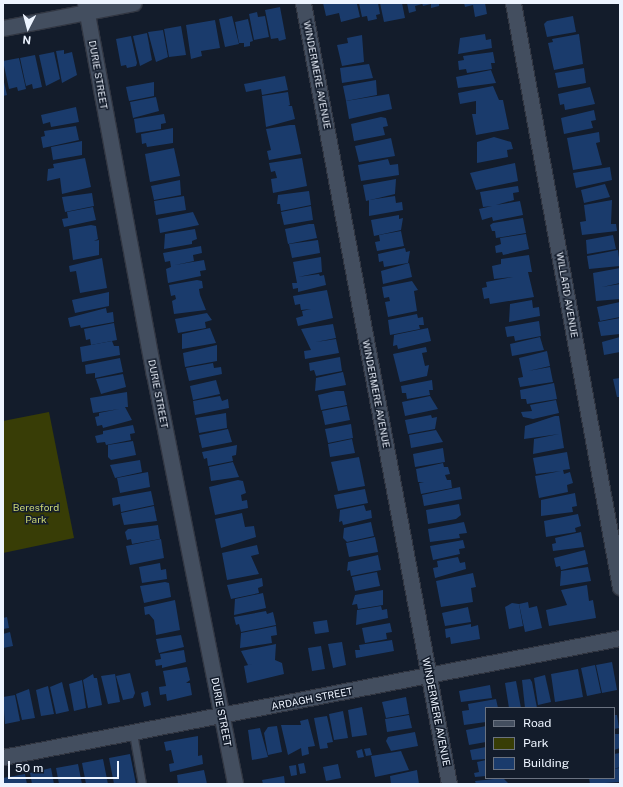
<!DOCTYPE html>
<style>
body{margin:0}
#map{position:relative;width:623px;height:787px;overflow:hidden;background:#131c2b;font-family:"Public Sans",sans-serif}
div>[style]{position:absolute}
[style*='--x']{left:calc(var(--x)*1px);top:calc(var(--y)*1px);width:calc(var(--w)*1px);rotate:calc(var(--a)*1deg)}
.green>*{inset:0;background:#383d06}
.building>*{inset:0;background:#1a3b6c}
.roads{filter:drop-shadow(1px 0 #313642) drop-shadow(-1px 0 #313642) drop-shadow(0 1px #313642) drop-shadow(0 -1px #313642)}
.service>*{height:7px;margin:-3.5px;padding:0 3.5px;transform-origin:3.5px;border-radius:3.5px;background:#434e5f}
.minor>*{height:15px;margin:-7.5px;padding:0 7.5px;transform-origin:7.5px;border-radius:7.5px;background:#434e5f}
span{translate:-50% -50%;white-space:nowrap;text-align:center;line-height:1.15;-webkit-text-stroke:3px #131c2b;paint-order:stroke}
.street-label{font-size:10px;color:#edf4ff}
.park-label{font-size:10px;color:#ccd775}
.frame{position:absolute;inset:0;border:4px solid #edf4ff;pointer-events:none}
.legend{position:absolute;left:485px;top:707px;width:130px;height:72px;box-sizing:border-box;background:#131c2b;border:1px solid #6a7280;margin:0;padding:5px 7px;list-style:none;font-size:12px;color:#edf4ff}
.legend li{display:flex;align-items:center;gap:8px;height:20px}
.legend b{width:20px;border:1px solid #6a7280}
.north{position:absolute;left:8px;top:8px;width:40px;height:40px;-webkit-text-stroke:3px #131c2b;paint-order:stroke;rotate:186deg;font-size:11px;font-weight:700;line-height:16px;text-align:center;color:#edf4ff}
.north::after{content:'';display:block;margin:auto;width:14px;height:18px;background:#edf4ff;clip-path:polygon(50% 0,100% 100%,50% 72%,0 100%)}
.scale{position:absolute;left:8px;top:761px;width:111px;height:18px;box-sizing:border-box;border:2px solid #edf4ff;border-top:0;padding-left:5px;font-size:12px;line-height:14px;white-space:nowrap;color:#edf4ff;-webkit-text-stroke:3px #131c2b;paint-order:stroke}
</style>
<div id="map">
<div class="green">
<div style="clip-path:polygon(49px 412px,74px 538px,3px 553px,3px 421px)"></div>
</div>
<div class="building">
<div style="clip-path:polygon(323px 3px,357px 4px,360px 17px,341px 22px,339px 13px,326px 16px)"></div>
<div style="clip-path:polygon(359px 3px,378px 3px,380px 14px,376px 15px,377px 19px,368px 21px,367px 16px,362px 17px)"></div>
<div style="clip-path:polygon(380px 3px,402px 3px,405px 18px,384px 22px)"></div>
<div style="clip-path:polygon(407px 3px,421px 3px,422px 4px,415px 6px,416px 11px,409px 13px)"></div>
<div style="clip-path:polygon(422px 3px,439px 3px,439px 6px,431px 8px,431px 4px,423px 6px)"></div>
<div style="clip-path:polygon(464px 3px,485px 3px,487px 14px,475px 17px,473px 5px,465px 7px)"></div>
<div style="clip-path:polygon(280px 7px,286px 39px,279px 41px,278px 38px,271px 39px,265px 10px)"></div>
<div style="clip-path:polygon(257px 12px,258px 17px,265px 16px,269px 37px,254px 40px,249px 14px)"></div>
<div style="clip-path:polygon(232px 16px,239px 44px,225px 47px,219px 19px)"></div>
<div style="clip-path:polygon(573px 16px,576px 32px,547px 37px,544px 24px,547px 21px)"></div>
<div style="clip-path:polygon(248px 19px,253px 41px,250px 42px,250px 46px,244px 47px,244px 43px,239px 43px,235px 22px)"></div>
<div style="clip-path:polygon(215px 20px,220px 48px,201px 51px,202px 56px,191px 59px,186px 25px)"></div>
<div style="clip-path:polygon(181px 26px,186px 55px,169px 57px,164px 29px)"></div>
<div style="clip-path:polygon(163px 30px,168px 57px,156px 62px,148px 32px)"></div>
<div style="clip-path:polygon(147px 33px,152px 60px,140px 66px,133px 36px)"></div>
<div style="clip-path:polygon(485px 34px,486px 40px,491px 39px,492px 48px,458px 54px,460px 38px)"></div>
<div style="clip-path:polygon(579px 34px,583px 64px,554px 70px,548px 43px,553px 42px,552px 39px)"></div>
<div style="clip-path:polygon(362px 35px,364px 62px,342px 66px,337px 45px,348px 43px,347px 38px)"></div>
<div style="clip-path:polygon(131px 36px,137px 63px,136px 66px,127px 68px,126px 65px,121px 66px,116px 39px)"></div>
<div style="clip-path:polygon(64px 50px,64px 54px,72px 52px,77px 75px,62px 83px,56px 51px)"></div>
<div style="clip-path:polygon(54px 52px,60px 79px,46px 86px,39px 55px)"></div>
<div style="clip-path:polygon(493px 52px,495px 63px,491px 63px,492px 69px,467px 73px,466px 69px,459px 70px,458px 61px,464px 60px,463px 56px)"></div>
<div style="clip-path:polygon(35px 55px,42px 87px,33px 89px,32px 84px,26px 86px,20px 58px)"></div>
<div style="clip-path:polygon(19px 58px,26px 89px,18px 91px,17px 87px,9px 89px,3px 61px)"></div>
<div style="clip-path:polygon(369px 64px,373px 78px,342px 83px,340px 68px)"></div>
<div style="clip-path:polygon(584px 68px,586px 83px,558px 88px,555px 73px)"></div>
<div style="clip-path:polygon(491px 70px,496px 83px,458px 88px,456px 77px)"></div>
<div style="clip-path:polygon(285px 76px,288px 90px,262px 95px,261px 89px,246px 92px,244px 84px)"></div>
<div style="clip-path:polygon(3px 78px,7px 95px,3px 96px)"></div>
<div style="clip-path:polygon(376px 80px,377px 95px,346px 101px,343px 86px)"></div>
<div style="clip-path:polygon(154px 82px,154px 96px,129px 101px,126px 87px)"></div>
<div style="clip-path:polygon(493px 86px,499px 100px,503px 100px,509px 129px,476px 135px,472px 114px,476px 114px,476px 101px,460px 104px,458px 93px)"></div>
<div style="clip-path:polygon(590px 87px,595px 104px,565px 110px,564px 104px,560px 105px,558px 94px)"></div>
<div style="clip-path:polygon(288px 92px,290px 105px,288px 106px,292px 106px,295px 119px,266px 127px,262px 96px)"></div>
<div style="clip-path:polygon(389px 94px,392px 109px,349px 119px,346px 101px)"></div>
<div style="clip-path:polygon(156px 97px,159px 111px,133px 118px,130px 102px)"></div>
<div style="clip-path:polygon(76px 107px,79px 122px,51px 127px,50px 122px,43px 124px,41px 115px)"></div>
<div style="clip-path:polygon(594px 110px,596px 120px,591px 121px,593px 128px,564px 134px,561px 118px)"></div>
<div style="clip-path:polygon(164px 114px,166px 123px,161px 124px,161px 129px,136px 133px,134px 119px)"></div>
<div style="clip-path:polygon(381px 117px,386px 118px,388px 126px,383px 127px,385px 135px,354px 141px,351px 124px)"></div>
<div style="clip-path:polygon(290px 125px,295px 125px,301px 154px,269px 160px,267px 151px,271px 150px,266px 129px)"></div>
<div style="clip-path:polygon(76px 126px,79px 140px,43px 148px,41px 137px,45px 136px,44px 131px)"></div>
<div style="clip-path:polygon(173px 128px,173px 143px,147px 147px,146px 143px,142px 144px,141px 134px)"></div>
<div style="clip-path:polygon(599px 132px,600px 142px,596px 143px,602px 165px,573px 170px,567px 138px)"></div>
<div style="clip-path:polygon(494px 137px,511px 142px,513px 149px,507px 150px,508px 157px,477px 163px,477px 142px)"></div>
<div style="clip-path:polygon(391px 138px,395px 156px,359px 162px,355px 146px)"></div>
<div style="clip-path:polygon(82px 141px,82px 155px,53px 160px,51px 147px)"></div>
<div style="clip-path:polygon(174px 148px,180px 176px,150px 182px,145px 154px)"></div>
<div style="clip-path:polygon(85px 158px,91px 187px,62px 194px,60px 178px,47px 181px,48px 169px,54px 168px,53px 164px)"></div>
<div style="clip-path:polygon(302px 158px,307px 186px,273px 193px,271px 179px,277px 178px,275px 171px,271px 172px,269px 163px)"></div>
<div style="clip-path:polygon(388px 159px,390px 165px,398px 164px,399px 175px,361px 181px,358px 165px)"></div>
<div style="clip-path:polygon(515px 163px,518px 181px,476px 190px,470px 173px)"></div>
<div style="clip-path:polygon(610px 167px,612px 180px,576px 188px,573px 173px)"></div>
<div style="clip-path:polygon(396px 179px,395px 194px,366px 201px,363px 185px)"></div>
<div style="clip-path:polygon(180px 180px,181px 195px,154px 200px,151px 186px)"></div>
<div style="clip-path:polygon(605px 184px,610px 197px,584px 203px,581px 190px)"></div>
<div style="clip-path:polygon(518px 186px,519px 192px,513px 193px,514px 200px,496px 205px,520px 201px,523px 215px,493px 221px,492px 217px,482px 220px,479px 209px,492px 206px,483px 207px,480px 192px)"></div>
<div style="clip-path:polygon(309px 191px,311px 205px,281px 211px,280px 204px,277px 204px,278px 195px)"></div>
<div style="clip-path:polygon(92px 193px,94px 206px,65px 212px,62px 197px)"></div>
<div style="clip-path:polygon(184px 196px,186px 210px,156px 215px,154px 201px)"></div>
<div style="clip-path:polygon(395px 196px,396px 203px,402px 202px,403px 210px,369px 216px,369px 200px)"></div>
<div style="clip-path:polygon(612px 200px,611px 224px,616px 224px,617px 231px,582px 235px,580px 222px,586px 221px,584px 205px)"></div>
<div style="clip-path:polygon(311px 206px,313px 220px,284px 225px,281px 212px)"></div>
<div style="clip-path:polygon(93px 207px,96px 220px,64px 227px,62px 219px,68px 218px,67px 212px)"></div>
<div style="clip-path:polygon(193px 212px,199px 225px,160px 233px,158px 219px)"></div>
<div style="clip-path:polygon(399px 215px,399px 219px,403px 218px,401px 230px,374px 236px,371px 220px)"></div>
<div style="clip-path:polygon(523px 218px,526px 233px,496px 238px,495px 231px,492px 231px,490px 225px,493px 223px)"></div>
<div style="clip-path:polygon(309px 224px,314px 224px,317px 238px,288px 244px,285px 229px)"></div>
<div style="clip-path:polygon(91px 225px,96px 226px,98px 239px,94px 241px,99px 240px,99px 255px,73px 260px,69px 229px)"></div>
<div style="clip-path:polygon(195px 229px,197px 239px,192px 241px,192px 244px,164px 249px,165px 234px)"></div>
<div style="clip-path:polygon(401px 231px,404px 246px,377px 251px,375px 242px,380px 241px,379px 235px)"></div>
<div style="clip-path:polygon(526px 234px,529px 249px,503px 255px,502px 252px,496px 253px,495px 246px,501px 244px,500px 238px)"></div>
<div style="clip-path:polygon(613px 235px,616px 249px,587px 254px,586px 240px)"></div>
<div style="clip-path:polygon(318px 240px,320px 253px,292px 258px,289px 244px)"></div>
<div style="clip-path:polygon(201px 246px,202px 253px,193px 255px,194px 261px,175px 265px,204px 260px,206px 270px,200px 271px,201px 276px,168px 283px,166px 269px,171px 267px,170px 261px,165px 262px,163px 253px)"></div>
<div style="clip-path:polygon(405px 248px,406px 252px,410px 251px,408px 263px,384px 267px,383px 261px,379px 262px,378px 254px)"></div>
<div style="clip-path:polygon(618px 250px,620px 266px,589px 269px,587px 256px)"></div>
<div style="clip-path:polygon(529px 255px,532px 272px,528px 272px,534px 297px,490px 304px,489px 298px,484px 299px,482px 288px,487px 287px,486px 282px,513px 277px,494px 279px,492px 266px,501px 264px,501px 259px)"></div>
<div style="clip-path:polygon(321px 257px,322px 272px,298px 277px,319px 274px,320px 276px,324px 275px,326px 285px,298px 292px,298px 288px,293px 289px,292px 283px,297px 283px,293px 262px)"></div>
<div style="clip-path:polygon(102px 258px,107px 288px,80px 293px,76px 271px,70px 272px,69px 266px)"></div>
<div style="clip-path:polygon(409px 263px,412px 277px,383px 284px,381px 271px)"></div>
<div style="clip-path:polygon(620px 268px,620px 283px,602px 287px,620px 284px,620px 299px,596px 301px,593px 273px)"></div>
<div style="clip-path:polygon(197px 280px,202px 281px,203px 288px,199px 289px,200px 295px,206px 310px,174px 314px,172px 301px,176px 299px,175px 295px,171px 296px,169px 285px)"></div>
<div style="clip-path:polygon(412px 281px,418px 290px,414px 291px,417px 311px,388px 317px,385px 302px,390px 301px,389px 297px,384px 298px,382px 287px)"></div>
<div style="clip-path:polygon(327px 290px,333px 318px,298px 326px,296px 318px,303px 316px,302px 311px,311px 309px,301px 310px,300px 304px,295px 305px,293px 296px)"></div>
<div style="clip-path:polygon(109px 292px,109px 306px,75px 313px,72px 300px)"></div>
<div style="clip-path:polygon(532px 300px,533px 308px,539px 307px,540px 316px,509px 322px,510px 304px)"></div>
<div style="clip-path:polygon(620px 302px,620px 317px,600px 321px,597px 307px)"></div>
<div style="clip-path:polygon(106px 308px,107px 313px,113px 312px,114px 322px,81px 328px,80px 325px,70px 327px,68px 318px)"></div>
<div style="clip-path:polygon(207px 313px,212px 320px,205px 322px,206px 328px,178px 333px,175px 319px)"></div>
<div style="clip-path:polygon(417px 314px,418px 318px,423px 317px,424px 325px,419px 325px,420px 329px,390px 335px,388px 320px)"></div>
<div style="clip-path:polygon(620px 318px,620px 334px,601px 336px,598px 322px)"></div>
<div style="clip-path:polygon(539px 321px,541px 336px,515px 341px,514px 336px,507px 337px,505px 327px)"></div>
<div style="clip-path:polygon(114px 323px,117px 340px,91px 345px,90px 339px,86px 340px,84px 329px)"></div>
<div style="clip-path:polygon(333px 324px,336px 338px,316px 342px,336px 339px,339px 353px,305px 359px,304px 351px,311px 350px,301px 329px)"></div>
<div style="clip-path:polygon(210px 328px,216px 343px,182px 349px,182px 334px)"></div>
<div style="clip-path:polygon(428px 328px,431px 341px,398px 349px,397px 345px,393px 346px,394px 335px)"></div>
<div style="clip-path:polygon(540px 337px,544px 350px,512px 356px,510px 344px)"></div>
<div style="clip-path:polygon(620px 337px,620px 352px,604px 355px,602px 342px)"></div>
<div style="clip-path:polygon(112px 341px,114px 346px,119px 346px,120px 355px,82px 362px,80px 347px)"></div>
<div style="clip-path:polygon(217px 345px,217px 361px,185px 367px,183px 353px)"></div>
<div style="clip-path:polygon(426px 347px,427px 352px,422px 353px,425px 366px,429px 365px,427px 376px,400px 382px,393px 354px)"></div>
<div style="clip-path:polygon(547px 351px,550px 366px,528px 371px,550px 367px,553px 382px,520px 387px,518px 378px,523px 377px,519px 358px)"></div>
<div style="clip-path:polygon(340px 357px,342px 371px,316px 376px,314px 370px,310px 371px,309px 363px)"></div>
<div style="clip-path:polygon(120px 358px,123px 372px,95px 378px,95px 373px,86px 374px,85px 365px)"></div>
<div style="clip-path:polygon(213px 363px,214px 368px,221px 367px,222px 374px,189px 381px,186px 368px)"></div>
<div style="clip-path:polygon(343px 372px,346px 385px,315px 391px,316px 378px)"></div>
<div style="clip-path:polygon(123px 374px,126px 387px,101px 394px,96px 379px)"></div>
<div style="clip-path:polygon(620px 378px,620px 397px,617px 397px,613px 379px)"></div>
<div style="clip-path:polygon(216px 380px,220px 394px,193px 400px,190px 386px)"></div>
<div style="clip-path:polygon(432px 380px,433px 390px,429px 390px,430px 395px,407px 399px,406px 393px,402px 393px,401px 386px)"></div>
<div style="clip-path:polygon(554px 383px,557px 399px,527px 404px,526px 399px,521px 399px,520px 390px)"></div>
<div style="clip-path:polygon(336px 391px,344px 391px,347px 405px,321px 410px,318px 395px)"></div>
<div style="clip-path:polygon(127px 392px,128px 407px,125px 407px,132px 420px,103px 428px,102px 425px,97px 426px,95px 417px,99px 416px,99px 413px,119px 409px,93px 413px,90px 398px)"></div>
<div style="clip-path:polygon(220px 396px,222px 401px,228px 399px,229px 408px,195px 415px,193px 401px)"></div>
<div style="clip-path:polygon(430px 396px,438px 409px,405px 416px,402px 402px)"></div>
<div style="clip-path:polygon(556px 400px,559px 413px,533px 419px,523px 417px,521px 412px,532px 411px,530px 405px)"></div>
<div style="clip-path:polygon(347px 406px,350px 420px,325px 425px,322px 411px)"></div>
<div style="clip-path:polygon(226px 413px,227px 428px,199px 433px,196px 418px)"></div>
<div style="clip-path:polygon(431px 415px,432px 418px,437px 417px,435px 429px,408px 434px,405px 420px)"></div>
<div style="clip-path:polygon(555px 416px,559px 416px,564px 448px,533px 454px,534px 439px,559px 434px,524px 439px,525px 426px)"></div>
<div style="clip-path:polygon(351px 424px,353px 438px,328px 443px,325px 429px)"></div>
<div style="clip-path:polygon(133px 425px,135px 433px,130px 434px,131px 440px,106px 445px,105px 442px,97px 443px,95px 436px,103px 434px,103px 431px)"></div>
<div style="clip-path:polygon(228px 429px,232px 442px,202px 448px,199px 435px)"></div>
<div style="clip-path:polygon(436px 430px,443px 442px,411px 448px,409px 435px)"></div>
<div style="clip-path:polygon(352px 439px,355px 453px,330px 457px,328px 444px)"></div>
<div style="clip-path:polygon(133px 441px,136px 455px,111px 460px,108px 457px,108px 445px)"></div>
<div style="clip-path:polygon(237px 445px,236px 455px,232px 456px,233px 461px,208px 466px,207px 458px,204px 459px,202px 452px)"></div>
<div style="clip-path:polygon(443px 448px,445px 462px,415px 467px,413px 454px)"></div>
<div style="clip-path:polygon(567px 452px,570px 469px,563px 470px,564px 474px,570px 472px,573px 483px,567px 485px,568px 492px,539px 498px,535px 476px,561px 471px,536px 474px,533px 458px)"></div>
<div style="clip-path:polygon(359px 457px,365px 486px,338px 491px,331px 462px)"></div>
<div style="clip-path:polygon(140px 460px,142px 472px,115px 478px,110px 465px)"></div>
<div style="clip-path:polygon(233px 462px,239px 477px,211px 481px,209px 467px)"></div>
<div style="clip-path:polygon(443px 463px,444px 467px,448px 467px,450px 474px,445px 475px,447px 480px,451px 480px,452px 488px,421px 494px,419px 483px,424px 482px,418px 482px,416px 469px)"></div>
<div style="clip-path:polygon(148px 472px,150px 487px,120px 493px,117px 478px)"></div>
<div style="clip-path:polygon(238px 480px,243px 481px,246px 493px,241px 495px,242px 501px,247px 500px,248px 508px,215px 515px,209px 487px)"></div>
<div style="clip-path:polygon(460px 487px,462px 499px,424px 506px,422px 495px)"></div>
<div style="clip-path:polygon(365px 489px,368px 503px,337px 509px,334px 495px)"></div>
<div style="clip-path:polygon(151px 491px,154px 505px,121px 512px,120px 504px,113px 506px,112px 498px)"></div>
<div style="clip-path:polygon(575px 493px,577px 506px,572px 507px,573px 512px,541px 516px,541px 500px)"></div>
<div style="clip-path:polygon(459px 504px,461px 515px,456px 519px,428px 524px,426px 510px)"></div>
<div style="clip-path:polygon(364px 505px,366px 511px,371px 510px,372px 518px,343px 525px,342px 521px,339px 522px,340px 510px)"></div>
<div style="clip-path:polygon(154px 506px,157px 521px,124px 525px,121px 513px)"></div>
<div style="clip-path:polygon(242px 513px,245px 527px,254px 526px,256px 537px,221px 548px,215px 519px)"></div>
<div style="clip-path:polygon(578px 514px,581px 526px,575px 528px,576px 532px,546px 537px,544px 521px)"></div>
<div style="clip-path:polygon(371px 522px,374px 536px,347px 542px,343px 538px,344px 528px)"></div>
<div style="clip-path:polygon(464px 522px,467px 533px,459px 534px,460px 538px,430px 542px,428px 529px)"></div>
<div style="clip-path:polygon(158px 525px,160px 539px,132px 544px,131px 539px,127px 540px,125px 532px,128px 529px)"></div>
<div style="clip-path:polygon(581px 532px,584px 547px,553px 551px,552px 544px,556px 543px,555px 538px)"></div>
<div style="clip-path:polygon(375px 537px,378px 552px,349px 557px,346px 543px)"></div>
<div style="clip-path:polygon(161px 539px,164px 558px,130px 565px,126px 546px)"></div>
<div style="clip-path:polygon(463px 540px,465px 548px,459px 549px,460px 554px,433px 560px,430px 546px)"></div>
<div style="clip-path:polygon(257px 545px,259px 554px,251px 556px,259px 574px,227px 580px,222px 553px)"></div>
<div style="clip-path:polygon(585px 550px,588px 564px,561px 570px,560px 566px,556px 567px,554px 558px)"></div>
<div style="clip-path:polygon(378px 555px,381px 570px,351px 576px,350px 570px,347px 571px,348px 562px)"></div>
<div style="clip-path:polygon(458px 557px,460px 563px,465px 562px,466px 569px,435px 578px,433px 568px,438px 567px,437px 561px)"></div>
<div style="clip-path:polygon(160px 563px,161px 570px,166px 569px,167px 579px,142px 583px,139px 567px)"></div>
<div style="clip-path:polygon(588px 567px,591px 581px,560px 586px,561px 571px)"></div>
<div style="clip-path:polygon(377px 572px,380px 586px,355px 591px,352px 577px)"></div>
<div style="clip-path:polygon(473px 573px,476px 587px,471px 588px,473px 602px,441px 607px,436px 581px)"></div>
<div style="clip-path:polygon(262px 578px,263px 586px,258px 588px,259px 593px,231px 599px,227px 585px)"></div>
<div style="clip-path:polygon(165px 582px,169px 583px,171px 597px,144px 603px,140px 586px)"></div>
<div style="clip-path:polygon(587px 585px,589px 601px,593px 600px,596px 618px,549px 626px,546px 610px,567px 605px,561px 590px)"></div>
<div style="clip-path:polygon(383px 590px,383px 605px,358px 609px,357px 604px,352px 605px,355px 595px)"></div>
<div style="clip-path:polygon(263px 593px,266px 608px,234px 615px,235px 599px)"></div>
<div style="clip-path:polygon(175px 600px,180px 630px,156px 635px,154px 620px,149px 614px,145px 615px,144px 607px)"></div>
<div style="clip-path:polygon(528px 602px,529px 608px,537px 606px,542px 628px,525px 632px,519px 604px)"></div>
<div style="clip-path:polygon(512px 603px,519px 604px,523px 626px,509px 629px,505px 607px)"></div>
<div style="clip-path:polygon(381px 606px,382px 610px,387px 609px,388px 618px,356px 625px,357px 610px)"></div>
<div style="clip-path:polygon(468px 607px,471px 622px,445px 626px,442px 613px)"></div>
<div style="clip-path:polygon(266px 611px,267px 614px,273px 612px,276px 625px,241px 632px,239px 624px,236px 625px,234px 617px)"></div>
<div style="clip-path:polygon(7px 617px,9px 628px,3px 629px,3px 618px)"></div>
<div style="clip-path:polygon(327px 620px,329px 632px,315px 634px,313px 622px)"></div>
<div style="clip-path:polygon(390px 623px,392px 632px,386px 633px,387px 639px,365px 643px,362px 628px)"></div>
<div style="clip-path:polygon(471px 624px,471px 627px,478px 625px,480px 639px,451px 644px,450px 637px,446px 638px,445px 629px)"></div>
<div style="clip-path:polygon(276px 626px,277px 635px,271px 636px,272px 643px,240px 648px,241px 633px)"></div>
<div style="clip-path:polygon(10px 632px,13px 646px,3px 648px,3px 634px)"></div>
<div style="clip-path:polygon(181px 635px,184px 647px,159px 653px,156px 639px)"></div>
<div style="clip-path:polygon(392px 640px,394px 651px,356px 658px,355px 650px,360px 650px,359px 645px)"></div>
<div style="clip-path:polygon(342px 642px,346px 665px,333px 668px,328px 644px)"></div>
<div style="clip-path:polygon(276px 644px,275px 660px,282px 663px,284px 674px,247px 683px,244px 666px,266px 661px,248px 665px,241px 651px)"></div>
<div style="clip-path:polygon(321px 646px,325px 669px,312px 671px,308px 648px)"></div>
<div style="clip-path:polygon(184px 650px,186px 662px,162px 668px,162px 665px,156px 666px,155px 660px,161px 659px,160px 654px)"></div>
<div style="clip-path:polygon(612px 662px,617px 690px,602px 693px,596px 665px)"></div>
<div style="clip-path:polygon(595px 665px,601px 693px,587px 696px,581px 668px)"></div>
<div style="clip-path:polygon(187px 667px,190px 680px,186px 683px,190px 683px,192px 695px,167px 701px,166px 694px,160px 695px,159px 687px,166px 686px,163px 671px)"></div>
<div style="clip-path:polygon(578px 669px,583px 697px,555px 702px,551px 674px)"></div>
<div style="clip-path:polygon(130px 673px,135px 693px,133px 698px,123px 700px,116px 676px)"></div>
<div style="clip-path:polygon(93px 674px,94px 678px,97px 678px,102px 705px,88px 708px,83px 680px)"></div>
<div style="clip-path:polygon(115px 674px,120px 702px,108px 704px,101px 676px)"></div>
<div style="clip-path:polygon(545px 675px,551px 702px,538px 705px,534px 678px)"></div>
<div style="clip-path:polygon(530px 679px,532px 682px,537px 708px,525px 708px,522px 680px)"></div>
<div style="clip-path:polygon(82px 680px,86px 708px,74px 711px,69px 684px)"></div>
<div style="clip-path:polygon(516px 681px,521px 708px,509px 708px,505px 683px)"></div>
<div style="clip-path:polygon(62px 682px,69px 711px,56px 714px,50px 687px)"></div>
<div style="clip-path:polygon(490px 685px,492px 698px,461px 702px,459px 691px)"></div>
<div style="clip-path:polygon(48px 686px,54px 714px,41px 716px,36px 690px)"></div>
<div style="clip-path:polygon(29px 689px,35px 718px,22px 720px,16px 694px)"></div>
<div style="clip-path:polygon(148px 691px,151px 705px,144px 707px,141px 693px)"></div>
<div style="clip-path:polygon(15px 695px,20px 721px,5px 724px,3px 697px)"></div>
<div style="clip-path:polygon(406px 697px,409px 714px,386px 718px,382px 702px)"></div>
<div style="clip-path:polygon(496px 699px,498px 708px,486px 708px,486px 722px,464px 725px,462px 711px,469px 710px,468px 704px)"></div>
<div style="clip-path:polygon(362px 707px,367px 735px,352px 737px,348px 710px)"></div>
<div style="clip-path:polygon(343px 711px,348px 738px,334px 740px,329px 714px)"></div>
<div style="clip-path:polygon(409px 715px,412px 728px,387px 732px,385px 719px)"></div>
<div style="clip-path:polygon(614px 715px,617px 715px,619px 728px,614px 729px)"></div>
<div style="clip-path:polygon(327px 716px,333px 742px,327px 743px,328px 748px,320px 749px,314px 718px)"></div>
<div style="clip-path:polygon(308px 719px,315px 746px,308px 747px,309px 754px,302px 756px,301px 748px,288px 755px,281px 725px,301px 725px,300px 721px)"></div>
<div style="clip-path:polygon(277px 726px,282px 752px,268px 755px,264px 733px,268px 727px)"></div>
<div style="clip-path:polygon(486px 726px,486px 742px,469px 745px,466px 730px)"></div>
<div style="clip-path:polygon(260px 728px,268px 757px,252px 760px,248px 730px)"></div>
<div style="clip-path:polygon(415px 732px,418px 746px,391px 751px,386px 741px,388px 737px)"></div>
<div style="clip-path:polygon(614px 734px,620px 734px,620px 748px,614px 750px)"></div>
<div style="clip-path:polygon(198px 736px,198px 756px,202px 755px,203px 764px,170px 772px,169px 764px,174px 763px,171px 750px,166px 751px,164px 742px)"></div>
<div style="clip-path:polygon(486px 747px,486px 759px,472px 760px,470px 750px)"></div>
<div style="clip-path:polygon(370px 748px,372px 755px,366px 756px,364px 749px)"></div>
<div style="clip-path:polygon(362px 749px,364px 757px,358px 758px,356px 751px)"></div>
<div style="clip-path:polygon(401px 751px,409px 770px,375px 777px,371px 756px)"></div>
<div style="clip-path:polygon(620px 753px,620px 767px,614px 769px,614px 754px)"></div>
<div style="clip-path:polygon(130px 754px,136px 784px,114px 784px,109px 758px)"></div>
<div style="clip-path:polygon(103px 759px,108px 784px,86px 784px,82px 763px)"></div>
<div style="clip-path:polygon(486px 760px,486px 776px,475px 777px,474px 773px,479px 772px,477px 762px)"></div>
<div style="clip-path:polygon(304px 763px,306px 773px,300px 774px,298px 764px)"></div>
<div style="clip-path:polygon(78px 764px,82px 784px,59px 784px,56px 768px)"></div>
<div style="clip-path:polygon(338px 764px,341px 778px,326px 781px,323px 767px)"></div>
<div style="clip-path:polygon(296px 765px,297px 775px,291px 776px,289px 766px)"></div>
<div style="clip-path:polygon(51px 768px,54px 784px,32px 784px,30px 773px)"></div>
<div style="clip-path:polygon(620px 768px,620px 782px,590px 784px,589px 778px,614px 778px,614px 769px)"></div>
<div style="clip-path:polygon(204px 770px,207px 784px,178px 784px,177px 775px)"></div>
<div style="clip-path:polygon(417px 770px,419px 784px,391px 784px,390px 776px)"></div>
<div style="clip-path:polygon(25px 774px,27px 784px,4px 784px,3px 778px)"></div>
<div style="clip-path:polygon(284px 776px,285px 784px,263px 784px,262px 780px)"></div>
<div style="clip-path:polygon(503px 778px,509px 784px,476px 784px,475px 781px)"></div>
</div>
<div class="roads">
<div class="service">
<div style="--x:133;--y:733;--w:52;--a:80"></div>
</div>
<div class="minor">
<div style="--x:85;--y:3;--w:377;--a:79.5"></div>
<div style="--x:154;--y:374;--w:418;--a:78.8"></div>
<div style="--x:303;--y:3;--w:795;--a:79.41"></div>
<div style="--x:513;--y:3;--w:594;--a:79.62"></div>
<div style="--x:3;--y:28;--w:133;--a:-10.8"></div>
<div style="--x:3;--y:757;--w:628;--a:-10.92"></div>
</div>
</div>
<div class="street-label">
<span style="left:98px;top:75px;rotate:80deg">DURIE STREET</span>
<span style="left:317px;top:75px;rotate:79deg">WINDERMERE AVENUE</span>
<span style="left:567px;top:295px;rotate:80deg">WILLARD AVENUE</span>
<span style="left:158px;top:394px;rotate:79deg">DURIE STREET</span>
<span style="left:376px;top:394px;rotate:79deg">WINDERMERE AVENUE</span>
<span style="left:312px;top:699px;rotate:-11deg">ARDAGH STREET</span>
<span style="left:221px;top:712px;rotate:79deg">DURIE STREET</span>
<span style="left:436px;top:712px;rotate:79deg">WINDERMERE AVENUE</span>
</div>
<div class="park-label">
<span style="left:36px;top:513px">Beresford<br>Park</span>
</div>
<div class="frame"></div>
<ul class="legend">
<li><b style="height:5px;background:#434e5f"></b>Road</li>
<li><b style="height:11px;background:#383d06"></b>Park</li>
<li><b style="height:11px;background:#1a3b6c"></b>Building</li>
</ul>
<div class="north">N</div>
<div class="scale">50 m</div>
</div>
